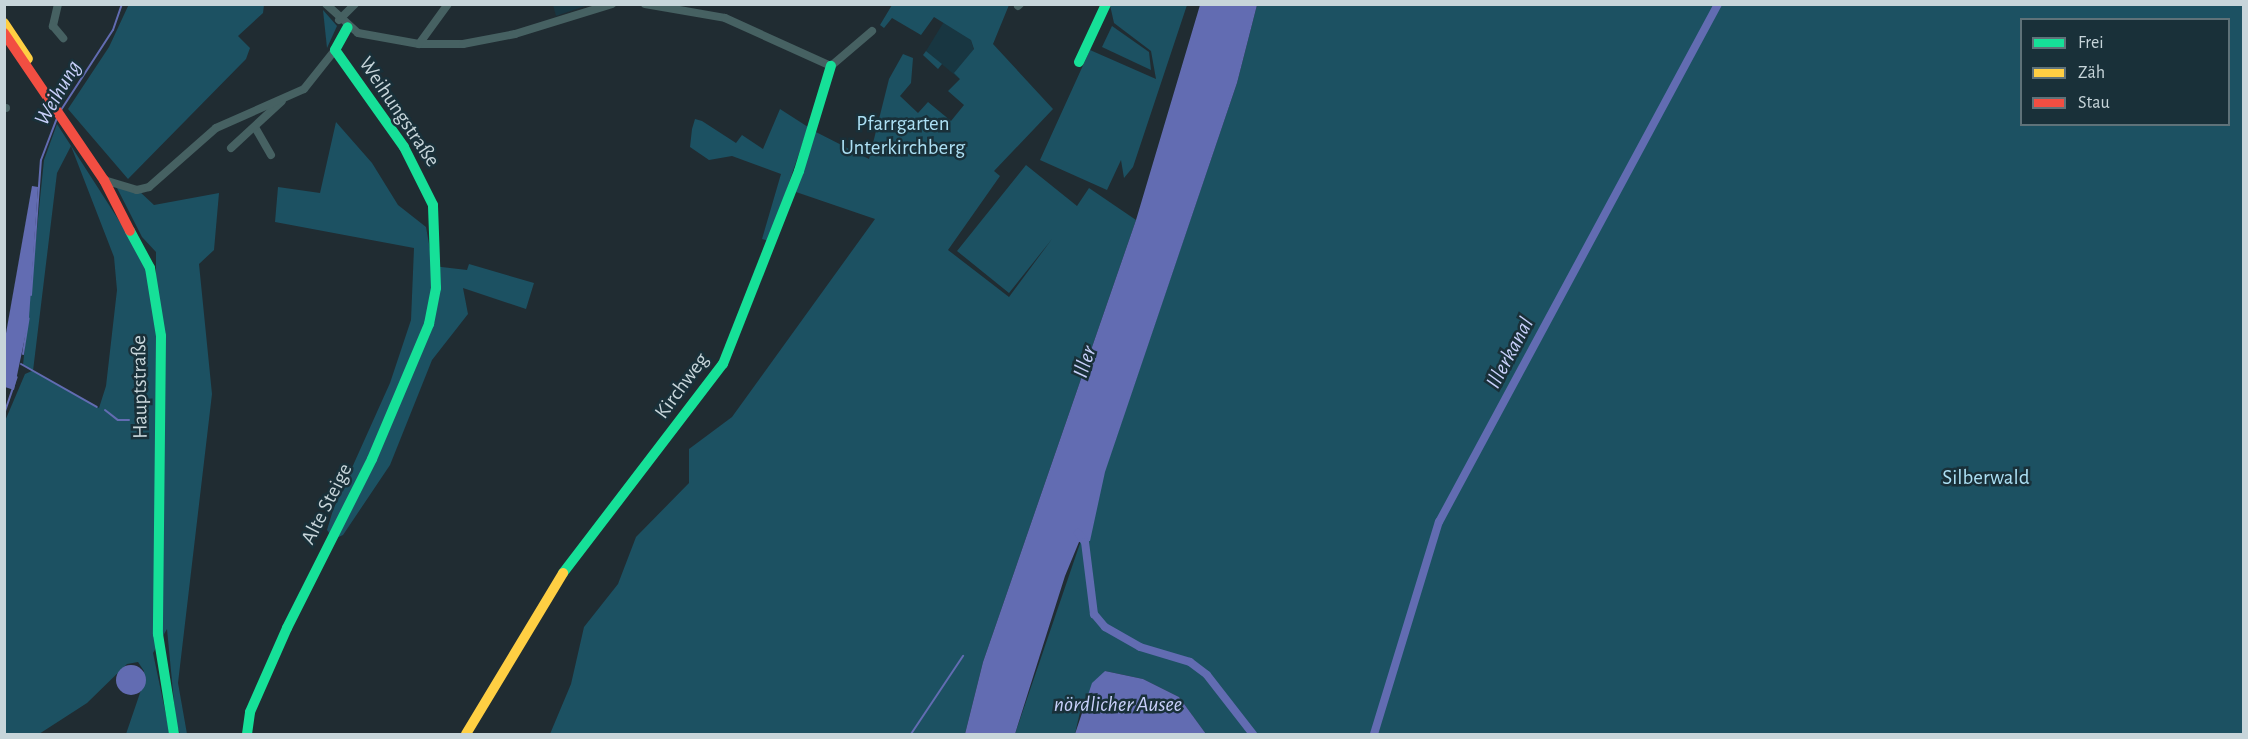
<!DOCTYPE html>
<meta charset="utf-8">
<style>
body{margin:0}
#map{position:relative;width:2248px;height:739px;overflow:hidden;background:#202c32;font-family:"Alegreya Sans",sans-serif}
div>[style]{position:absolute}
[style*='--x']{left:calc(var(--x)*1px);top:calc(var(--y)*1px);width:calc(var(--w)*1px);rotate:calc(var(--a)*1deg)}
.built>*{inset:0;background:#183641}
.green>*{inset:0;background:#1c5162}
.water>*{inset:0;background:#626cb2}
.round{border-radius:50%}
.stream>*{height:2px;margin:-1px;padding:0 1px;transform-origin:1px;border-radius:1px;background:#626cb2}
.canal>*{height:8px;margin:-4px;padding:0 4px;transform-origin:4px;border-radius:4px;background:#626cb2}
.street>*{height:8px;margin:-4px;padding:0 4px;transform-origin:4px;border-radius:4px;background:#466162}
.fast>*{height:10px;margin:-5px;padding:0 5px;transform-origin:5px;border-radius:5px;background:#16e098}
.slow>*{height:10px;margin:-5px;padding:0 5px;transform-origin:5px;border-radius:5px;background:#ffcf43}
.jam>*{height:10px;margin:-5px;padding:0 5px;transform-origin:5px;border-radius:5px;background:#f24e42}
span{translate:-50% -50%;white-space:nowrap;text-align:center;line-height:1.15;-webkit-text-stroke:5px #193039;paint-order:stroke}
.street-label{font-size:21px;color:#c7d5da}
.park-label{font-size:21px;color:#acdff3}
.water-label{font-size:22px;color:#c8d0fa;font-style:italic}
.frame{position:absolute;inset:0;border:6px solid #c7d5da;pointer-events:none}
.legend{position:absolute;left:2020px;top:18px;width:210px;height:108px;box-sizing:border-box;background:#193039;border:2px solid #5f7279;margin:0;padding:8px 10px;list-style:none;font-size:18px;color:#c7d5da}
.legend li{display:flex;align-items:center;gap:12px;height:30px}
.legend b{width:30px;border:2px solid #5f7279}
</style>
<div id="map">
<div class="built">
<div style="clip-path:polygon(591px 4px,556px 16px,553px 5px,553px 4px)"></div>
<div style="clip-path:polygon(945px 20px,971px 40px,981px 76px,974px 91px,926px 51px)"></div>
</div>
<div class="green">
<div style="clip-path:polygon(129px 4px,264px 5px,263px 13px,238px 36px,250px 48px,246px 59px,128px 179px,68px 109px,109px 47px)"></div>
<div style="clip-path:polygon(892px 5px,1009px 5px,993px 44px,1053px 109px,994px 171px,1000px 176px,948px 250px,1009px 297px,1052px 239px,1009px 293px,957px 251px,1026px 165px,1077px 206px,1089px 188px,1136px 220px,983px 662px,965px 734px,550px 734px,571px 684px,584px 627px,618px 584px,636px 537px,689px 483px,689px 449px,732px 417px,875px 219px,796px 192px,812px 130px,869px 159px,889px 79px,903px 54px,913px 58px,911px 83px,900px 96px,918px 113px,928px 102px,951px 121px,964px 105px,948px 91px,960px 79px,954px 73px,974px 49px,971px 40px,934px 17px,921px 35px,892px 18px,884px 28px,880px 25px)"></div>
<div style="clip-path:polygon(1110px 5px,1187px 5px,1133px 167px,1124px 178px,1121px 160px,1107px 190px,1040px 160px,1090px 50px,1156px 79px,1151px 51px,1114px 23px)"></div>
<div style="clip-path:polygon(evenodd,1257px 5px,2243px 5px,2243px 734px,1206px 734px,1179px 697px,1143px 679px,1105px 671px,1082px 703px,1075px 734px,1015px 734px,1237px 83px,1257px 5px,2022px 20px,2228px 20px,2228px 124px,2022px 124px,2022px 20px)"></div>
<div style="clip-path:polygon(323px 10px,337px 26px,327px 48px)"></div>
<div style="clip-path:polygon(1112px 26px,1149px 52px,1151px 70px,1102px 47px)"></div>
<div style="clip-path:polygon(926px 51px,942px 64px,938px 69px,923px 55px)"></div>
<div style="clip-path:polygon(780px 109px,808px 127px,769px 241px,762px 239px,781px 174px,732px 156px,709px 160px,690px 147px,692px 129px,695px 119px,702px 121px,736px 143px,742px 135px,763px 149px)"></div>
<div style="clip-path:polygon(336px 122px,372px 163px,398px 205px,426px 227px,433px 266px,467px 270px,469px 264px,534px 283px,526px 309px,463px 288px,468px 314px,432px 360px,390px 465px,343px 535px,334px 539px,327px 530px,333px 510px,390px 383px,411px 320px,414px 248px,275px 222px,278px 187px,320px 193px)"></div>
<div style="clip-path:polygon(evenodd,57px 124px,156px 278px,156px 252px,142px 237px,115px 184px,139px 191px,154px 205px,219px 193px,214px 250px,199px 264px,212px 394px,178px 683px,187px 734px,180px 734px,176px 723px,167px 629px,153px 653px,170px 734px,126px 734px,141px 690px,144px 671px,138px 662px,127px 664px,87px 703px,39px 734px,5px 734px,5px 421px,25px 374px,32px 371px,23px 365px,44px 160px,57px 124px,71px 146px,114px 257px,117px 290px,106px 386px,99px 408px,33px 371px,57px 173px,71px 146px)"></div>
</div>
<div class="water">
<div style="clip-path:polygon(1200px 5px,1257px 5px,1237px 83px,1105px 472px,1090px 541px,1079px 542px,1065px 576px,1015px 734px,965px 734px,983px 662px,1136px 220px)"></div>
<div style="clip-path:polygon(32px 186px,38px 187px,29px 318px,14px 390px,5px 387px,5px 339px)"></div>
<div class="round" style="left:116px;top:665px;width:30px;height:30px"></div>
<div style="clip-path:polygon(1105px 671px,1143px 679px,1179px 697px,1206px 734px,1075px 734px,1092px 683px)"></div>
</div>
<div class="stream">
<div style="--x:61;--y:110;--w:95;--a:-57"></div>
<div style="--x:113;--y:30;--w:28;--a:-71"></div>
<div style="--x:31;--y:295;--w:135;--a:-85.8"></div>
<div style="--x:41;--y:160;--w:45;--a:-69.1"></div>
<div style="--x:23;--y:354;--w:36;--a:-81"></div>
<div style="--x:21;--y:364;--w:87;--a:29.5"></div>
<div style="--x:105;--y:410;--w:16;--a:38"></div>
<div style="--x:118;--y:420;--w:11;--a:0"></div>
<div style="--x:4;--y:414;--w:39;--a:-71"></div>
<div style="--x:911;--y:734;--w:94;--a:-56.3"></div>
</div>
<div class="canal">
<div style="--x:1078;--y:533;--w:11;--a:52"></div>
<div style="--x:1085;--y:542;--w:73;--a:82.9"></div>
<div style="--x:1094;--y:614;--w:17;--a:50"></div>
<div style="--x:1105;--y:627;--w:40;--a:29.7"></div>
<div style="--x:1140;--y:647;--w:52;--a:16.7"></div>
<div style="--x:1190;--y:662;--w:21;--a:37"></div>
<div style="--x:1207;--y:675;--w:75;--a:52.1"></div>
<div style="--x:1374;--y:734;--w:222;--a:-73"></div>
<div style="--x:1439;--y:522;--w:588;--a:-61.69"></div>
</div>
<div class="street">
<div style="--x:58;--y:4;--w:23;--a:103"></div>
<div style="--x:53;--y:26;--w:16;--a:50"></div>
<div style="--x:326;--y:4;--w:43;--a:42.2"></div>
<div style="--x:358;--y:33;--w:62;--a:10.2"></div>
<div style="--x:419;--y:44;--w:44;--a:0"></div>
<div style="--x:463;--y:44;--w:53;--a:-10.9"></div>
<div style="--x:515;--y:34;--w:102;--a:-17.2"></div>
<div style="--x:645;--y:4;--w:81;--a:9.9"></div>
<div style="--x:725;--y:18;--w:116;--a:24.4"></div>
<div style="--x:831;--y:66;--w:54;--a:-40.5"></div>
<div style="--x:1018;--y:6;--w:3;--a:-45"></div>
<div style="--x:339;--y:20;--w:23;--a:-45"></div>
<div style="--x:419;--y:44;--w:49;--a:-54.1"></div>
<div style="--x:4;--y:108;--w:2;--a:0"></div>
<div style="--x:256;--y:129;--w:30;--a:60"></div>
<div style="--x:231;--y:148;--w:69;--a:-42.7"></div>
<div style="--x:104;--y:180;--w:34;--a:17"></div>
<div style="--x:137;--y:190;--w:12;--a:-14"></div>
<div style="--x:149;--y:187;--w:89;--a:-41.4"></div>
<div style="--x:216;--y:128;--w:96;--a:-23.9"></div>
<div style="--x:304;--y:89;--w:50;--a:-51.5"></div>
</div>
<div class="fast">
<div style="--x:1079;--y:62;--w:64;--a:-65"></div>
<div style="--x:130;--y:231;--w:42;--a:61.6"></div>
<div style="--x:150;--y:268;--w:69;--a:80.8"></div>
<div style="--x:161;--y:336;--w:298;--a:90.6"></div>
<div style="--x:158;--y:634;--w:101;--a:80.9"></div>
<div style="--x:563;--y:573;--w:263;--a:-52.6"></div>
<div style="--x:723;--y:364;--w:207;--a:-68.5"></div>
<div style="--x:799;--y:171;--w:110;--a:-73.1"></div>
<div style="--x:247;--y:734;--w:22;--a:-82"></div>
<div style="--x:250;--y:712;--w:92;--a:-66.2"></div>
<div style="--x:287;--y:628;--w:189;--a:-63.3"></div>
<div style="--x:372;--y:459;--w:147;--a:-67.1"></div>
<div style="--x:429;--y:324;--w:37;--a:-79"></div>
<div style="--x:436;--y:288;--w:83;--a:-92.1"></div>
<div style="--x:433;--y:205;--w:65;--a:-116.6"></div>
<div style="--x:404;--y:147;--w:119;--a:-125.4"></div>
<div style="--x:335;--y:50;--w:26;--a:-61"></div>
</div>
<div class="slow">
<div style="--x:4;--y:23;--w:43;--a:56.3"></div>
<div style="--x:466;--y:734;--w:188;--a:-58.9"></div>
</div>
<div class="jam">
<div style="--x:4;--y:33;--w:178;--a:55.8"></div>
<div style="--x:104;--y:180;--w:57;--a:63"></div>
</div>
<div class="street-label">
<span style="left:399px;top:112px;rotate:56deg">Weihungstraße</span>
<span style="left:682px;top:386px;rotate:-54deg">Kirchweg</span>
<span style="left:140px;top:387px;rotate:-91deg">Hauptstraße</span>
<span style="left:327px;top:504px;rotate:-63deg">Alte Steige</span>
</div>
<div class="park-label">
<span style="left:903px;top:136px">Pfarrgarten<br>Unterkirchberg</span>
<span style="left:1986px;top:478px">Silberwald</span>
</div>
<div class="water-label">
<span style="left:58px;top:93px;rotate:-60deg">Weihung</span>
<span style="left:1510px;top:353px;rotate:-62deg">Illerkanal</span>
<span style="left:1085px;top:362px;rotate:-72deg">Iller</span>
<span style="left:1118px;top:705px">nördlicher Ausee</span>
</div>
<div class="frame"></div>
<ul class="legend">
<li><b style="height:8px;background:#16e098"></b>Frei</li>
<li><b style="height:8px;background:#ffcf43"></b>Zäh</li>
<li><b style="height:8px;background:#f24e42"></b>Stau</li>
</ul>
</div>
